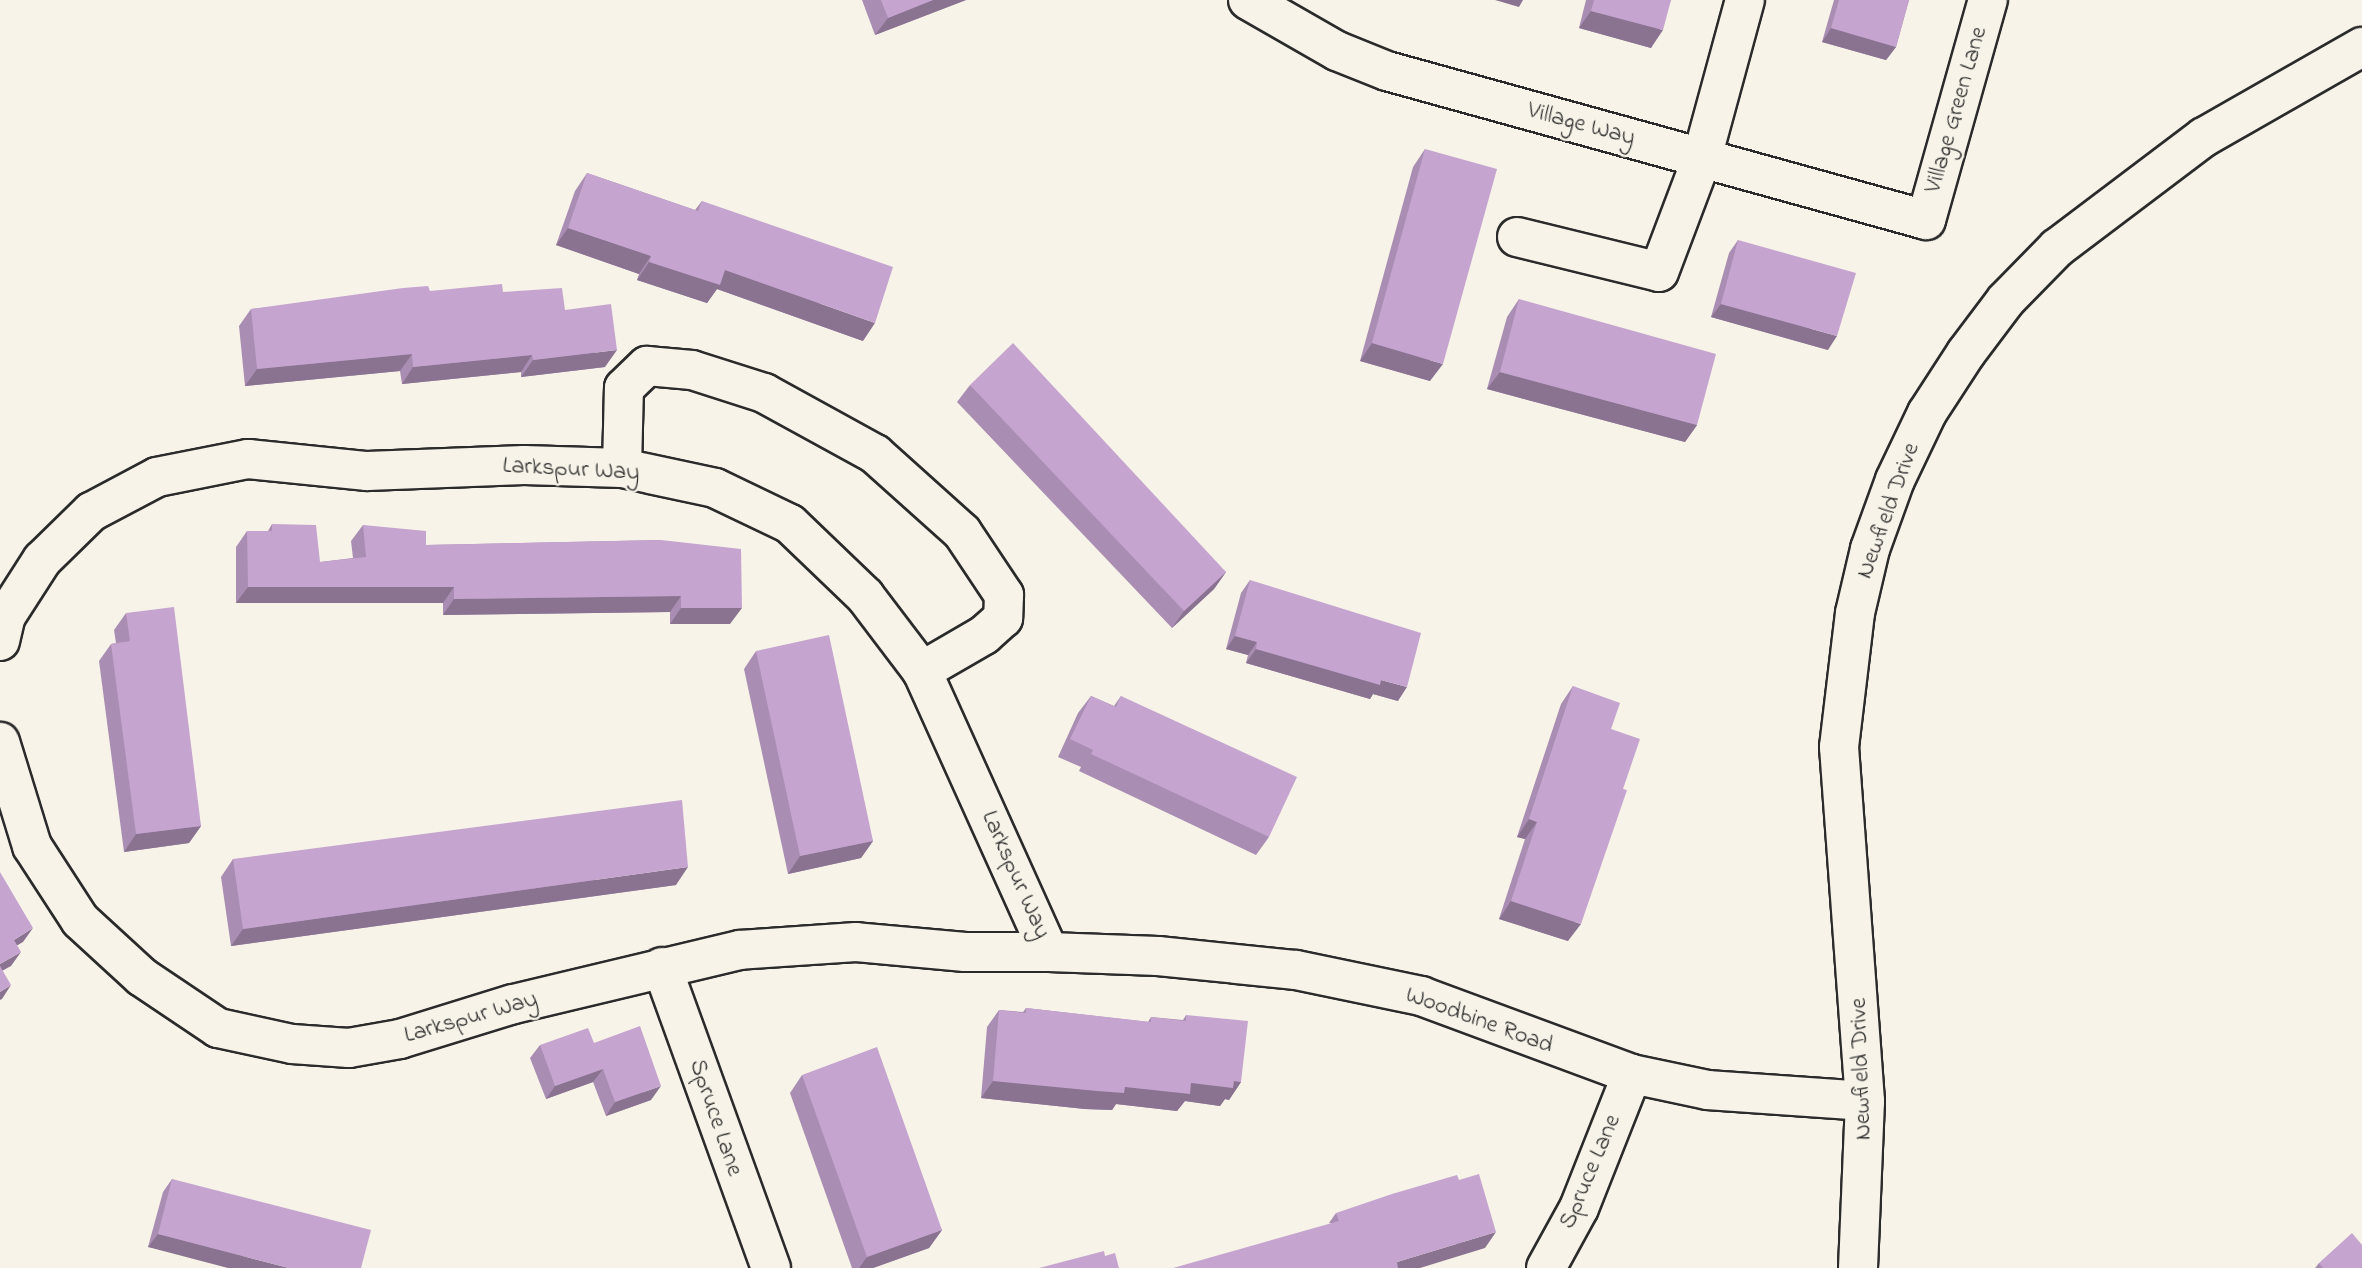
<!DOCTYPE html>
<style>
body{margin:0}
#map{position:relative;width:2362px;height:1268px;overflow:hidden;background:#f7f3e8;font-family:"Indie Flower",sans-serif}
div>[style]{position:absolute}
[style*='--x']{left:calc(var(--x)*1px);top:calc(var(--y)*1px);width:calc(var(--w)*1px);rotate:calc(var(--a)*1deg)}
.roads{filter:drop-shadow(2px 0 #2b2b2b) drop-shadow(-2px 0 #2b2b2b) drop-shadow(0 2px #2b2b2b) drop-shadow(0 -2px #2b2b2b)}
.minor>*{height:38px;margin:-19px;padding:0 19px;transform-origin:19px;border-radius:19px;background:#f7f3e8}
.wall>*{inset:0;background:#a98db2}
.shaded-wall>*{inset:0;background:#8a7391}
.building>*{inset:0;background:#c5a4cf}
span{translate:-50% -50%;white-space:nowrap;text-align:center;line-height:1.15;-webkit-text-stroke:5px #f7f3e8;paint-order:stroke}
.street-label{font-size:24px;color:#2b2b2b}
</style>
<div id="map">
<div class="roads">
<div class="minor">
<div style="--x:1248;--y:0;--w:103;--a:29.8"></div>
<div style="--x:1337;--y:51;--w:54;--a:21.8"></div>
<div style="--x:1387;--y:71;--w:559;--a:15.45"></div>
<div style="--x:1926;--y:220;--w:229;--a:-74.3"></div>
<div style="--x:1517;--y:237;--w:146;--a:13.8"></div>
<div style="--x:1659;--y:272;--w:122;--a:-69.3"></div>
<div style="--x:1702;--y:158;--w:164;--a:-74.8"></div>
<div style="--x:622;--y:468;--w:80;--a:-88.6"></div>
<div style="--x:624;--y:388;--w:32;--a:-44"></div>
<div style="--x:647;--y:366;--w:45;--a:5.1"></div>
<div style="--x:692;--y:370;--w:76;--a:17.7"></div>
<div style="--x:764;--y:393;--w:127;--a:28.8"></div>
<div style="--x:875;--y:454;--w:117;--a:41.9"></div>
<div style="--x:962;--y:532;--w:76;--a:56.3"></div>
<div style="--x:1004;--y:595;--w:23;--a:92"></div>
<div style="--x:1003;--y:618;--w:25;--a:138"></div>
<div style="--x:984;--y:635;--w:72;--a:149.9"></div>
<div style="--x:0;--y:641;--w:26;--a:-77"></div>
<div style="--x:6;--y:616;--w:67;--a:-57.3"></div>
<div style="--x:42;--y:560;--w:69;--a:-44.4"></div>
<div style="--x:91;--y:512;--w:75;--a:-27.9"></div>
<div style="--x:157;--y:477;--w:93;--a:-11.2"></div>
<div style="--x:248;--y:459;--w:120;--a:5.8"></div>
<div style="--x:367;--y:471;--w:157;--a:-2.2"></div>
<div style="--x:524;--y:465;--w:98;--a:1.8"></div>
<div style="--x:622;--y:468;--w:95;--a:12.1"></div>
<div style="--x:715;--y:488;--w:83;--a:25.6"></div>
<div style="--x:790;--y:524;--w:104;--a:43.8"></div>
<div style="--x:865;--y:596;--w:94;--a:52.8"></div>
<div style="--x:922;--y:671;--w:308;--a:65.7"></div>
<div style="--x:1049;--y:952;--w:84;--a:180"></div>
<div style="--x:965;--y:952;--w:109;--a:-174.8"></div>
<div style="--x:856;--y:942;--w:116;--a:176.1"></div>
<div style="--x:740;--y:950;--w:233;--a:166.6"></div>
<div style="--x:513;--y:1004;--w:118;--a:162.8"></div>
<div style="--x:400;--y:1039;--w:52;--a:170"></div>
<div style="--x:349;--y:1048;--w:57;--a:-176"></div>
<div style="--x:292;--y:1044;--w:76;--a:-167.8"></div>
<div style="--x:218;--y:1028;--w:92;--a:-146.1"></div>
<div style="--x:142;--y:977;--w:84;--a:-137.4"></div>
<div style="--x:80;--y:920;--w:88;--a:-123"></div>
<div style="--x:32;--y:846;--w:109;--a:-107.1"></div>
<div style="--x:1049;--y:952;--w:109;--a:2.1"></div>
<div style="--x:1158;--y:956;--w:139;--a:5.8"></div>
<div style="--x:1296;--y:970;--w:128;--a:11.7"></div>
<div style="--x:1421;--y:996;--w:225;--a:20.3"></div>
<div style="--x:1632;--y:1074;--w:78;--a:11.9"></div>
<div style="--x:1708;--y:1090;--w:157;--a:4"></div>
<div style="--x:662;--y:967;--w:320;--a:70.1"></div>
<div style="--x:1546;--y:1268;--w:68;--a:-61.2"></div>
<div style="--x:1579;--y:1208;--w:144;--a:-68.4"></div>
<div style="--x:1858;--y:1268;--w:167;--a:-87.6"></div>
<div style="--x:1865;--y:1101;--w:355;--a:-94.2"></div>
<div style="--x:1839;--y:747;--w:135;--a:-83.2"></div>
<div style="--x:1855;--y:613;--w:66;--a:-76.8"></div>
<div style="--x:1870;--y:549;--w:73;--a:-70.1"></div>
<div style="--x:1895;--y:480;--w:74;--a:-64.5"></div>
<div style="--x:1927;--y:413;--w:72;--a:-57"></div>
<div style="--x:1966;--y:353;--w:66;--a:-53"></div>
<div style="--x:2006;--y:300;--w:73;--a:-45.6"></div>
<div style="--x:2057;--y:248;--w:184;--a:-37.1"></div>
<div style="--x:2204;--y:137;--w:182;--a:-29.7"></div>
</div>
</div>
<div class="wall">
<div style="clip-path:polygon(862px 0,966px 0,875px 35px)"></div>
<div style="clip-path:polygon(1586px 0,1671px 0,1651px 48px,1579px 28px)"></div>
<div style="clip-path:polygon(1834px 0,1909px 0,1896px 47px,1886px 60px,1822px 42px)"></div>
<div style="clip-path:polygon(1425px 149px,1430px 381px,1360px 361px,1413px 167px)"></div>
<div style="clip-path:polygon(587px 173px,695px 210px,702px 201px,863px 341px,717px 289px,707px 303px,637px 280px,639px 274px,556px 245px,575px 191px)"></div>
<div style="clip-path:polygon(1738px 240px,1828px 350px,1711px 317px,1729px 253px)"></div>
<div style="clip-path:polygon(430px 291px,503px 292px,565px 310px,605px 367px,521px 377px,521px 372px,402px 384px,400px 371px,245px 386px,239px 326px,251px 309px)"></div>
<div style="clip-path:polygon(1519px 299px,1697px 425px,1685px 442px,1487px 389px,1507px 317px)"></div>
<div style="clip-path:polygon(970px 385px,1226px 572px,1214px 589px,1172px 628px,957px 402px)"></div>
<div style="clip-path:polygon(272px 524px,320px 562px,353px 558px,351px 541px,363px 525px,426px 545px,661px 540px,730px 624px,670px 624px,670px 612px,443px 615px,443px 603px,236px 603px,236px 547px,247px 531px,268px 531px)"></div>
<div style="clip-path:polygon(1250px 580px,1398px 701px,1373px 694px,1370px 699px,1246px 663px,1248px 655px,1226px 649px,1241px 593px)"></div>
<div style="clip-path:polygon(126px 613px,201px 826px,189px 843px,124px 852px,99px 661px,111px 644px,116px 643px,114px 630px)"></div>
<div style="clip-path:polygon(756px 651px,873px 841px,861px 858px,788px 874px,744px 669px)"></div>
<div style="clip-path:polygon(1573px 686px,1611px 729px,1623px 789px,1568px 941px,1499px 919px,1525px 839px,1517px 837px,1561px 704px)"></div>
<div style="clip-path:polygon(1091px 696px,1114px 706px,1121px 696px,1269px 837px,1256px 855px,1079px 771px,1081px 767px,1058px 757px,1078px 713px)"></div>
<div style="clip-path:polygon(233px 859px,676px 885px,231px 946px,221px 877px)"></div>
<div style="clip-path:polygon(1026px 1008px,1148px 1022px,1151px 1017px,1183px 1020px,1186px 1015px,1241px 1082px,1229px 1100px,1225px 1099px,1220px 1106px,1185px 1101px,1177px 1111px,1116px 1104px,1112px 1110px,1085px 1109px,981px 1098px,987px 1027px,999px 1010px,1023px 1012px)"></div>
<div style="clip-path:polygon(594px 1043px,651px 1100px,606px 1116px,593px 1082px,546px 1099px,530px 1058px,540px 1045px)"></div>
<div style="clip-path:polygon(802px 1075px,942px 1230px,929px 1248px,873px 1268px,852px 1268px,790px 1093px)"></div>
<div style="clip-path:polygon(172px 1179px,361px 1268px,148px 1247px,163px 1192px)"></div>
<div style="clip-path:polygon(1336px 1213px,1485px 1248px,1329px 1223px)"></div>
<div style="clip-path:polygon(2319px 1263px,2362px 1268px,2315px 1268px)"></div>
</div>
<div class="shaded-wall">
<div style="clip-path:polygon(933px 0,966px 0,875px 35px,888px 18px)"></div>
<div style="clip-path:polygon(1495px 0,1523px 0,1519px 7px)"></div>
<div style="clip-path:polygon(1591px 11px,1663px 30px,1651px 48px,1579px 28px)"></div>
<div style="clip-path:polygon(1831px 28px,1896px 47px,1886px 60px,1822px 42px)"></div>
<div style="clip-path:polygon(568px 228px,651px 256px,639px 274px,556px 245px)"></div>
<div style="clip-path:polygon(649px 262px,725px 270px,875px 323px,863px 341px,717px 289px,707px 303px,637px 280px)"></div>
<div style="clip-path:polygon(1721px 304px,1837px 336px,1828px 350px,1711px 317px)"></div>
<div style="clip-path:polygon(1372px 343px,1443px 364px,1430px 381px,1360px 361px)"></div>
<div style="clip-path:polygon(617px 350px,605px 367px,521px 377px,533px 360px)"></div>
<div style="clip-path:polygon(412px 354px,400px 371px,245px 386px,257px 369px)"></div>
<div style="clip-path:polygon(532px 355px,521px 372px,402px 384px,413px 367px)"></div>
<div style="clip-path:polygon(1500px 372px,1697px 425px,1685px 442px,1487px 389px)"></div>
<div style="clip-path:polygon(1226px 572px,1214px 589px,1172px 628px,1184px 611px)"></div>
<div style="clip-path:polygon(248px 587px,454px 587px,443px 603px,236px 603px)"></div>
<div style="clip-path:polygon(681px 596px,670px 612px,443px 615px,454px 599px)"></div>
<div style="clip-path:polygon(681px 608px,742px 608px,730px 624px,670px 624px)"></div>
<div style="clip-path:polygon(1235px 636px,1257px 642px,1248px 655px,1226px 649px)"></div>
<div style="clip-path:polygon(1256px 649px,1381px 680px,1407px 687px,1398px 701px,1373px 694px,1370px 699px,1246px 663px)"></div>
<div style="clip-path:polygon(1529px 819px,1537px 822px,1525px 839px,1517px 837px)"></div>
<div style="clip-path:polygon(201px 826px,189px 843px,124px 852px,136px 834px)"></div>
<div style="clip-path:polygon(873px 841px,861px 858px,788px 874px,800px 856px)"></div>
<div style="clip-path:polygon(688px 867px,676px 885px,231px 946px,243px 929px)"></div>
<div style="clip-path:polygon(1511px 901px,1581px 924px,1568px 941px,1499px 919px)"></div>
<div style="clip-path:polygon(33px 928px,23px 942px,4px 953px,14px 940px)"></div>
<div style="clip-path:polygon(21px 952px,11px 966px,0 972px,0 964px)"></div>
<div style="clip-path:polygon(11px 985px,2px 999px,0 1000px,0 992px)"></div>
<div style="clip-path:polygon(603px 1069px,593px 1082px,546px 1099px,555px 1086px)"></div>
<div style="clip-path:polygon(993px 1081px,1191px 1083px,1234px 1081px,1241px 1082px,1229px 1100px,1225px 1099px,1220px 1106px,1185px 1101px,1177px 1111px,1116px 1104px,1112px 1110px,1085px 1109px,981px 1098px)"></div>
<div style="clip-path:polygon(661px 1086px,651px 1100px,606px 1116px,615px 1102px)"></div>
<div style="clip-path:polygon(942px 1230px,929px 1248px,873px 1268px,859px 1268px,867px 1257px)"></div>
<div style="clip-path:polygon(1496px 1232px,1485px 1248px,1420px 1268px,1393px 1268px,1397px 1262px)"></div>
<div style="clip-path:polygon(158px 1234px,289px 1268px,228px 1268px,148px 1247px)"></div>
</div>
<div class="building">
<div style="clip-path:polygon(881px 0,933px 0,888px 18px)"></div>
<div style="clip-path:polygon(1594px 0,1671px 0,1663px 30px,1591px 11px)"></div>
<div style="clip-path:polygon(1839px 0,1909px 0,1896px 47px,1831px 28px)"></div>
<div style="clip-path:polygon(1425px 149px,1497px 169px,1443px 364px,1372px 343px)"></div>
<div style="clip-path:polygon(587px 173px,698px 211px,702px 201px,893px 267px,875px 323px,725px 270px,720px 285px,649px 262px,651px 256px,568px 228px)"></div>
<div style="clip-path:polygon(1738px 240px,1856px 273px,1837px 336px,1721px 304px)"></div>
<div style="clip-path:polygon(502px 284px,503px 292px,562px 288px,565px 310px,611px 304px,617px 350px,533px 360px,532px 355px,413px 367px,412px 354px,257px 369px,251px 309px,403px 288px,428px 286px,430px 291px)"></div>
<div style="clip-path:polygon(1519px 299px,1716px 354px,1697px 425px,1500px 372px)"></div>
<div style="clip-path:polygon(1013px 343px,1226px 572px,1184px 611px,970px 385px)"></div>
<div style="clip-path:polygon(272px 524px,316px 525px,320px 562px,366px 557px,363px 525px,426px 531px,426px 545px,661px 540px,741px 549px,742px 608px,681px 608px,681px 596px,454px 599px,454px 587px,248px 587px,247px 531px,272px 531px)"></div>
<div style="clip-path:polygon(1250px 580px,1421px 633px,1407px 687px,1381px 680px,1380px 685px,1256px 649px,1257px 642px,1235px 636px)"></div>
<div style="clip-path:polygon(174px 607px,201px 826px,136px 834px,111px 644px,130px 641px,126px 613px)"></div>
<div style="clip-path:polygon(829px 635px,873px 841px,800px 856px,756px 651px)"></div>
<div style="clip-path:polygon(1573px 686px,1620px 703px,1611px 729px,1640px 739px,1623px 789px,1627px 790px,1581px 924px,1511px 901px,1537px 822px,1529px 819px)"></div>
<div style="clip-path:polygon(1091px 696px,1116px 707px,1121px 696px,1297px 777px,1269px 837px,1091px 754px,1093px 750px,1070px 739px)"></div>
<div style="clip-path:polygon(682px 800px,688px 867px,243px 929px,233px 859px)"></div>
<div style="clip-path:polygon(0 872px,33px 928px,14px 940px,21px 952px,0 964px)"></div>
<div style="clip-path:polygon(0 966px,11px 985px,0 992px)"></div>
<div style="clip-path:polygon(1026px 1008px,1151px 1022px,1151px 1017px,1186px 1021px,1186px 1015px,1248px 1021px,1241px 1082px,1234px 1081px,1233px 1088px,1191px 1083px,1190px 1094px,1125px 1087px,1124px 1093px,1097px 1091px,993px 1081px,999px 1010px,1026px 1013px)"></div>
<div style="clip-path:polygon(640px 1026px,661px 1086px,615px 1102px,603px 1069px,555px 1086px,540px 1045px,588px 1028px,594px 1043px)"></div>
<div style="clip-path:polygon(877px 1047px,942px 1230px,867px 1257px,802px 1075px)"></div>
<div style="clip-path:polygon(1479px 1174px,1496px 1232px,1397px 1262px,1398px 1268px,1173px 1268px,1339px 1221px,1336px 1213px,1392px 1194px,1457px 1175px,1459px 1180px)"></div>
<div style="clip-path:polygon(172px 1179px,371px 1230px,361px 1268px,289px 1268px,158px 1234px)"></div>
<div style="clip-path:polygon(2352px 1233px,2362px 1245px,2362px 1268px,2323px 1268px,2319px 1263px)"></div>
<div style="clip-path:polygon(1104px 1251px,1105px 1256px,1115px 1253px,1119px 1268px,1039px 1268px)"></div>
</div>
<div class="street-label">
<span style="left:1957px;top:110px;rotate:-74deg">Village Green Lane</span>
<span style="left:1581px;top:125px;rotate:15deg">Village Way</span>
<span style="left:571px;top:470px;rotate:3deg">Larkspur Way</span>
<span style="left:1889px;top:511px;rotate:-70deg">Newfield Drive</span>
<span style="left:1015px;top:875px;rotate:66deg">Larkspur Way</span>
<span style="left:471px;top:1018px;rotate:-16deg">Larkspur Way</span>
<span style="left:1479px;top:1021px;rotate:20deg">Woodbine Road</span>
<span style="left:1862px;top:1069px;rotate:-92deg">Newfield Drive</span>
<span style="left:715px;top:1118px;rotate:71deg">Spruce Lane</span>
<span style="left:1591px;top:1172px;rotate:-67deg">Spruce Lane</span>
</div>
</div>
